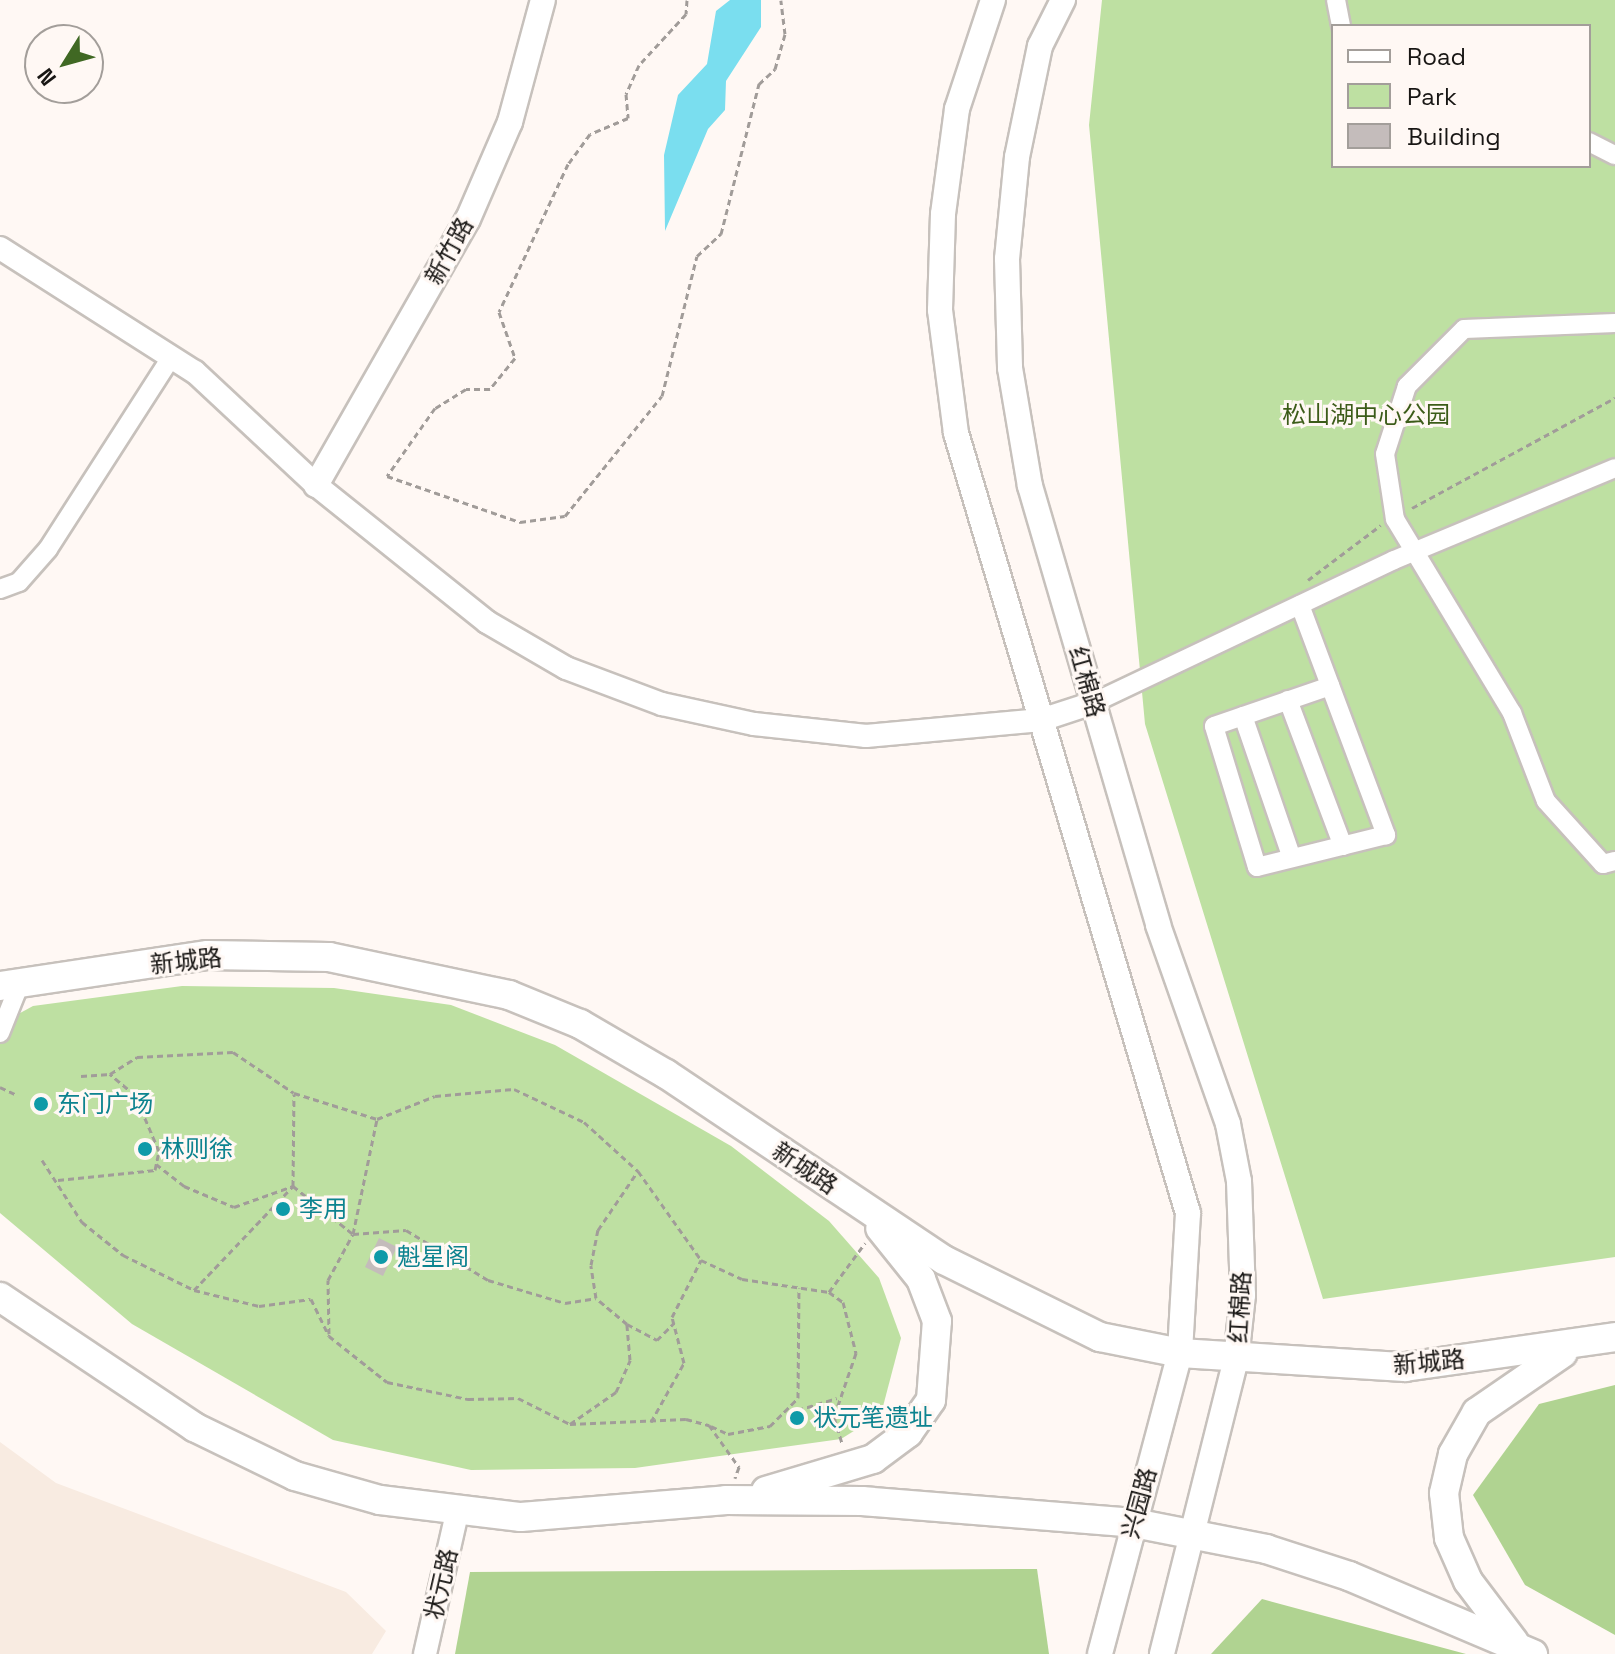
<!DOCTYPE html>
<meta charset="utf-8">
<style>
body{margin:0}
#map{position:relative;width:1615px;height:1654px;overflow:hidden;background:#fff8f4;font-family:"Space Grotesk","Noto Sans SC",sans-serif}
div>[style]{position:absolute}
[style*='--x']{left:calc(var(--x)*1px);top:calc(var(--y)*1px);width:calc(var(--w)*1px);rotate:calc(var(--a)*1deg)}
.built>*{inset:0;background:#f8ebe1}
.green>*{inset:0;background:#bee0a2}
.forest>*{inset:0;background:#b0d391}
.water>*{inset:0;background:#7adeef}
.building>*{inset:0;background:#c4bcbb}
.path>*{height:3px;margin-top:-1.5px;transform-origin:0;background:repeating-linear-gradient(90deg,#a19c99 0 6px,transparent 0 10px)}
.roads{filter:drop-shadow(2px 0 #c7c1bc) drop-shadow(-2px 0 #c7c1bc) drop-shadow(0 2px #c7c1bc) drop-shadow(0 -2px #c7c1bc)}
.minor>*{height:18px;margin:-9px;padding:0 9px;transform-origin:9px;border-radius:9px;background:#fff}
.tertiary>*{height:22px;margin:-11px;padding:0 11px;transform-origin:11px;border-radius:11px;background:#fff}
.secondary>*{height:24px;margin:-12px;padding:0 12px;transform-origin:12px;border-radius:12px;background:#fff}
.primary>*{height:28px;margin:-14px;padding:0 14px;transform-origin:14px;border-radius:14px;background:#fff}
.dots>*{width:22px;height:22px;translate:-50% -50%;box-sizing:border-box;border:4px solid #fff8f4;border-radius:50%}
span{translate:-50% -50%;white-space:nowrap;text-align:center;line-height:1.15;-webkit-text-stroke:6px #fff8f4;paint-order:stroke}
.street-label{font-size:24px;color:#181614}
.park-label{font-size:24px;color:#3c5c19}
.culture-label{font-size:24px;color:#0d838f}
.left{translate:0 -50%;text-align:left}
.legend{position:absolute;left:1331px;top:24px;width:260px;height:144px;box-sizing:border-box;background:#fff8f4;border:2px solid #a39e9a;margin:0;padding:10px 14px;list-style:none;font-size:24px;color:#181614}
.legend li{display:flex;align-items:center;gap:16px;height:40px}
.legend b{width:40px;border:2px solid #a39e9a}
.north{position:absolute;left:24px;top:24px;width:80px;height:80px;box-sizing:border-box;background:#fff8f4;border:2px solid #a39e9a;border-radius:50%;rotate:233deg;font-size:22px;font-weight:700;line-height:32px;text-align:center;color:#181614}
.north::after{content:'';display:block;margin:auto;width:28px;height:36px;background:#406823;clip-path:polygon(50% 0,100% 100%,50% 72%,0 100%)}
</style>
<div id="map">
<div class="built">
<div style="clip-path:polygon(0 1442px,56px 1483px,346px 1592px,386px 1631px,372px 1654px,0 1654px)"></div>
</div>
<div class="green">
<div style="clip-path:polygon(evenodd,1102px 0,1615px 0,1615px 1257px,1323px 1299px,1145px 724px,1089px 125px,1102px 0,1333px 26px,1589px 26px,1589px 166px,1333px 166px,1333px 26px)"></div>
<div style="clip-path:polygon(182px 986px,334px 988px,451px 1005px,555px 1045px,731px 1146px,829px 1221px,879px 1278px,901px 1338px,881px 1414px,841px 1439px,635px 1468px,471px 1470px,333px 1440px,132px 1324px,0 1213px,0 1024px,33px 1006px)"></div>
</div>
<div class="forest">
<div style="clip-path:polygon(1615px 1385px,1615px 1635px,1525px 1585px,1473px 1495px,1539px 1404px)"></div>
<div style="clip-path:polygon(1037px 1569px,1049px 1654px,455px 1654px,470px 1572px)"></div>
<div style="clip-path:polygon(1262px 1599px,1466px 1654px,1211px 1654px)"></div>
</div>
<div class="water">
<div style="clip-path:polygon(730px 0,761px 0,761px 27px,726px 81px,725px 110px,708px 129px,665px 231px,664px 155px,678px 95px,707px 64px,716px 11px)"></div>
</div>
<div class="building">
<div style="clip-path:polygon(379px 1238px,397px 1247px,383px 1276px,365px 1267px)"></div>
</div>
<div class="path">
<div style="--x:687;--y:0;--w:14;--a:94"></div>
<div style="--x:686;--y:14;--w:69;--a:132.7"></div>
<div style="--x:639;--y:65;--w:32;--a:114"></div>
<div style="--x:626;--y:94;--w:24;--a:85"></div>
<div style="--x:628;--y:118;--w:41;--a:157.2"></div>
<div style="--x:590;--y:134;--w:37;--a:126"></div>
<div style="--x:568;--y:164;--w:163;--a:115"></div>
<div style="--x:499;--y:312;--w:49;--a:70.8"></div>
<div style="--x:515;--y:358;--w:40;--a:129"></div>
<div style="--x:490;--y:389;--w:24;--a:180"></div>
<div style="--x:466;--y:389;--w:36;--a:148"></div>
<div style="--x:435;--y:408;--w:83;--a:125.2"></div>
<div style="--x:387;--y:476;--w:141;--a:19.1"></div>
<div style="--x:520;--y:522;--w:45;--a:-7.6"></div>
<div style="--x:565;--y:516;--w:154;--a:-51.1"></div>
<div style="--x:662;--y:396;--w:144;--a:-76"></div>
<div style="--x:697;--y:256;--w:33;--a:-43"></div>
<div style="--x:721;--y:234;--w:155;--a:-75.8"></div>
<div style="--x:759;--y:84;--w:22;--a:-43"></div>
<div style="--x:775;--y:69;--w:36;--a:-74"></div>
<div style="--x:785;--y:34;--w:34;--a:-97"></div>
<div style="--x:1412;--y:508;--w:231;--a:-28.5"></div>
<div style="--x:1308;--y:580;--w:91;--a:-37"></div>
<div style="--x:81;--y:1076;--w:29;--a:-4"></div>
<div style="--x:110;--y:1074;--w:32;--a:-32"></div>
<div style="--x:137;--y:1057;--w:96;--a:-3"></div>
<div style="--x:233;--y:1052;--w:73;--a:33.9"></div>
<div style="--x:294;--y:1093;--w:87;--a:17.4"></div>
<div style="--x:377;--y:1119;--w:62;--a:-21.6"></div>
<div style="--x:435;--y:1096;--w:79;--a:-5.1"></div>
<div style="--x:514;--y:1089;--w:77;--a:25.2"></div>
<div style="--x:584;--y:1122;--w:73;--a:42.2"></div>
<div style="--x:638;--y:1171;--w:109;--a:54.7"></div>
<div style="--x:701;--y:1260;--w:45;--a:24.9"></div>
<div style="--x:742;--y:1279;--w:88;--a:8.5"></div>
<div style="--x:829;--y:1292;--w:17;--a:36"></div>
<div style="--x:843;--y:1302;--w:53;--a:75.7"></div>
<div style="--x:856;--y:1353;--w:68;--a:109"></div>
<div style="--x:834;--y:1417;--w:28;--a:73"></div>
<div style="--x:0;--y:1087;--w:19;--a:25"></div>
<div style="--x:42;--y:1160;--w:74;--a:57.2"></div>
<div style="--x:82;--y:1222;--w:53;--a:38.8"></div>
<div style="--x:123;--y:1255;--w:79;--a:26.2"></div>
<div style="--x:194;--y:1290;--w:67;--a:13.8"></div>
<div style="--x:259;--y:1306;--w:52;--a:-7.7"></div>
<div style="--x:311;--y:1299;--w:41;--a:64.1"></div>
<div style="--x:329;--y:1336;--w:74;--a:38.4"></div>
<div style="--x:387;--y:1382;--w:83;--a:11.9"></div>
<div style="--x:468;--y:1399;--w:50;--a:-1.1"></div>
<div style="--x:518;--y:1398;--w:58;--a:26.6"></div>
<div style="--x:570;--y:1424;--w:116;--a:-2.5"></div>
<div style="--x:686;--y:1419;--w:24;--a:15"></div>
<div style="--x:709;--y:1425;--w:52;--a:54.5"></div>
<div style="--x:739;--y:1467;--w:12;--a:110"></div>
<div style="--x:156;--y:1164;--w:36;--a:38"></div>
<div style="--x:184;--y:1186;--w:54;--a:22.8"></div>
<div style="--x:234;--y:1207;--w:63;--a:-19.6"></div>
<div style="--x:293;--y:1186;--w:77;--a:38.7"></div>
<div style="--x:353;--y:1234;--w:53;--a:-4.3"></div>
<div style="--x:406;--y:1230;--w:96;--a:31.4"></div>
<div style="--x:488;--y:1280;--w:80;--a:16.6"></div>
<div style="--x:565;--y:1303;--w:31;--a:-9"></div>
<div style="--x:58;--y:1180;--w:98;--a:-5.9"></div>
<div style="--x:155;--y:1170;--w:19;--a:-78"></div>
<div style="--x:159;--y:1151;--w:61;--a:-113.2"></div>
<div style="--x:135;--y:1095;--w:33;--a:-140"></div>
<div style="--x:194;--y:1290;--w:144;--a:-46.4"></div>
<div style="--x:293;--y:1186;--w:92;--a:-89.4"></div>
<div style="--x:829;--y:1292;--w:61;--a:-53.7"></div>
<div style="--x:627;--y:1324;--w:34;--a:28"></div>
<div style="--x:657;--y:1340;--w:24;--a:-45"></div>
<div style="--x:329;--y:1334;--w:54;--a:-91.1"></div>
<div style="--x:328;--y:1280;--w:52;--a:-61.5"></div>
<div style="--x:353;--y:1234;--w:117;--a:-78.2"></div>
<div style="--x:788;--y:1413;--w:51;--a:-17"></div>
<div style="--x:651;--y:1422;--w:68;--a:-60.8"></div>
<div style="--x:684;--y:1363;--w:48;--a:-104.6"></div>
<div style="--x:672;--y:1317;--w:64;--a:-63"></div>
<div style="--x:570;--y:1424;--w:56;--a:-34.8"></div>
<div style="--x:616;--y:1392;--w:35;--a:-66"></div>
<div style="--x:630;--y:1360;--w:36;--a:-95"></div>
<div style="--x:627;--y:1324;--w:40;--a:-140"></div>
<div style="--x:596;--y:1298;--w:33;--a:-99"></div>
<div style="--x:591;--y:1265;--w:36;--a:-79"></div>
<div style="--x:598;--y:1230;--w:71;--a:-55.9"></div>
<div style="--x:711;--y:1426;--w:19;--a:25"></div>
<div style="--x:728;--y:1434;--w:43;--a:-10.8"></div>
<div style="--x:770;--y:1426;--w:40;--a:-45"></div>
<div style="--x:798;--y:1398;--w:110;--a:-89.5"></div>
</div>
<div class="roads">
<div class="minor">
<div style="--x:1336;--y:0;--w:26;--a:79"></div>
<div style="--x:1589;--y:142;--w:29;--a:27"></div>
<div style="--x:1615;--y:323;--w:151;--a:177.7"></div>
<div style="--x:1464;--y:329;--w:81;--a:135"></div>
<div style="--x:1407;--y:386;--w:71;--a:107.9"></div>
<div style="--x:1385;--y:454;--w:66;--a:81.3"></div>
<div style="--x:1395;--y:519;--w:227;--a:58.9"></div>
<div style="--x:1512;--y:713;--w:94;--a:68.9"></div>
<div style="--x:1546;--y:801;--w:85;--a:47.9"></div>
<div style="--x:1603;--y:864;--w:12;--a:-14"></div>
<div style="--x:0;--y:589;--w:20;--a:-20"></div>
<div style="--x:19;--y:582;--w:44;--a:-48.7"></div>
<div style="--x:48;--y:549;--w:229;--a:-57.3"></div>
<div style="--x:1300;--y:605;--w:246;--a:69.5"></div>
<div style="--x:1386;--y:835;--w:133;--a:166.1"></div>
<div style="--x:1257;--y:867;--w:147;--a:-107"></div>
<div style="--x:1214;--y:726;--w:123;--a:-19"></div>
<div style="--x:1288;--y:700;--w:156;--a:69.4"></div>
<div style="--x:1093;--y:703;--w:333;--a:-25.4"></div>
<div style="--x:1394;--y:560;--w:239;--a:-22.6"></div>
<div style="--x:1243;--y:716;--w:150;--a:71"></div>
<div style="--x:0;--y:1033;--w:54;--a:-68.2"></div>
</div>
<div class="tertiary">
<div style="--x:0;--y:248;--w:231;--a:32.5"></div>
<div style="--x:195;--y:372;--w:166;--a:43"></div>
<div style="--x:316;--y:485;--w:219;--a:38.7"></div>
<div style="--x:487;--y:622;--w:91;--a:30.2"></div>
<div style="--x:566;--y:668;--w:103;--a:20.6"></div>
<div style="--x:662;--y:704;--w:94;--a:12.3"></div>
<div style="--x:754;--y:724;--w:113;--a:6.1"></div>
<div style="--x:866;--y:736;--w:176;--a:-5.2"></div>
<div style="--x:1041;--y:720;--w:55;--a:-18.1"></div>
<div style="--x:425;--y:1654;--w:145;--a:-77.2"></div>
</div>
<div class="secondary">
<div style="--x:993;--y:0;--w:115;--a:108.3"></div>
<div style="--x:957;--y:109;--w:106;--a:97.6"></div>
<div style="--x:943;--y:214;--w:96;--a:91.8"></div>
<div style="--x:940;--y:310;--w:124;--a:82.6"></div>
<div style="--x:956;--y:433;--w:814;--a:73.44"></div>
<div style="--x:1188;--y:1213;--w:140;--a:93.3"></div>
<div style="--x:1180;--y:1353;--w:311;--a:104.9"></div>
<div style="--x:1063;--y:0;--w:51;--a:116.6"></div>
<div style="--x:1040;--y:46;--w:113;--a:101.7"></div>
<div style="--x:1017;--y:157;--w:102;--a:95.6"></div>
<div style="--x:1007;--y:259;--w:109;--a:88.4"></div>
<div style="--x:1010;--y:368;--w:120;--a:80.4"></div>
<div style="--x:1030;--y:486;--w:457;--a:73.7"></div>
<div style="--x:1158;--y:925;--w:211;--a:70.6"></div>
<div style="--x:1228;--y:1124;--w:58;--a:79.1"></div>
<div style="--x:1239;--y:1181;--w:114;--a:88"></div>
<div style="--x:1243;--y:1295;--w:64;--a:96.2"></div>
<div style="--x:1236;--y:1359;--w:304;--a:104.1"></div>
<div style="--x:316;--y:485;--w:306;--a:-60.3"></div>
<div style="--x:468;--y:219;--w:106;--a:-66.6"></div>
<div style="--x:510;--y:122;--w:126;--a:-74.9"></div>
</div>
<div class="primary">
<div style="--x:0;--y:986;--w:210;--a:-8.5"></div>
<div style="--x:208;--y:955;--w:121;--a:0.9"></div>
<div style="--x:329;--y:957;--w:184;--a:11.9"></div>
<div style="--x:509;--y:995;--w:77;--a:22.2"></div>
<div style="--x:580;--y:1024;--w:99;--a:30.2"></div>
<div style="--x:666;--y:1074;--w:334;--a:33.8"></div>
<div style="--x:944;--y:1260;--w:174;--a:26.3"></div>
<div style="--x:1100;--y:1337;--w:82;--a:11.3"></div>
<div style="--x:1180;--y:1353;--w:225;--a:3.6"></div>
<div style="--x:1405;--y:1367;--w:212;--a:-8.1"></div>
<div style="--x:0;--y:1297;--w:234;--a:33.8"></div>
<div style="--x:194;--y:1427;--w:112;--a:25.9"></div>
<div style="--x:295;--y:1476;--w:88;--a:15.8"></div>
<div style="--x:380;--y:1500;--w:142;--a:6.9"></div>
<div style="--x:521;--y:1517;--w:206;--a:-4.7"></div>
<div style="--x:726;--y:1500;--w:136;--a:0.4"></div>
<div style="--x:862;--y:1501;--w:273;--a:4.6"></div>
<div style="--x:1134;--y:1523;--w:135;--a:11.1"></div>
<div style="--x:1266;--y:1549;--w:87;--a:18"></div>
<div style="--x:1349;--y:1576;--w:200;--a:23"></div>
<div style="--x:766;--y:1491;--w:112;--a:-16.7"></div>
<div style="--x:873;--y:1459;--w:44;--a:-36.6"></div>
<div style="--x:908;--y:1433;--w:40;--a:-55.1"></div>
<div style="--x:931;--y:1400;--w:79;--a:-85.7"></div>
<div style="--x:937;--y:1321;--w:45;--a:-110.9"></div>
<div style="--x:921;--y:1279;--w:65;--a:-128.8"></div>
<div style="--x:1514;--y:1642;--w:76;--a:-127"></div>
<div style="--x:1468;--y:1581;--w:47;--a:-113.8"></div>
<div style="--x:1449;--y:1538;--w:45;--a:-96.3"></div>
<div style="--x:1444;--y:1493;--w:40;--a:-77"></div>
<div style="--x:1453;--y:1454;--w:48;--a:-60.3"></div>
<div style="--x:1477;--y:1412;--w:104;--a:-34.5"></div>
</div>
</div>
<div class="dots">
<div style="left:41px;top:1104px;background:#0f9aa8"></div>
<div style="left:145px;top:1149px;background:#0f9aa8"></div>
<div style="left:283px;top:1209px;background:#0f9aa8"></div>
<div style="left:381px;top:1257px;background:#0f9aa8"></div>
<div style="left:797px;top:1418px;background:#0f9aa8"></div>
</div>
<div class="street-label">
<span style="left:449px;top:251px;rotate:-61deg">新竹路</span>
<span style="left:1087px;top:682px;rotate:74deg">红棉路</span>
<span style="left:186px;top:961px;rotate:-6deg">新城路</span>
<span style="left:805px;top:1168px;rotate:34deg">新城路</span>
<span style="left:1240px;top:1307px;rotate:-87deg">红棉路</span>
<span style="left:1429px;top:1362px;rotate:-5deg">新城路</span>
<span style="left:1139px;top:1503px;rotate:-75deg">兴园路</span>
<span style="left:441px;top:1584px;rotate:-77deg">状元路</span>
</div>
<div class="park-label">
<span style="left:1366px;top:415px">松山湖中心公园</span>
</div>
<div class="culture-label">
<span class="left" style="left:57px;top:1104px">东门广场</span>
<span class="left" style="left:161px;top:1149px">林则徐</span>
<span class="left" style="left:299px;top:1209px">李用</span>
<span class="left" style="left:397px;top:1257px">魁星阁</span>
<span class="left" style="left:813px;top:1418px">状元笔遗址</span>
</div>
<ul class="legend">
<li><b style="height:10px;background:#fff"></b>Road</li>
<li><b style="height:22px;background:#bee0a2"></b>Park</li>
<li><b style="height:22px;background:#c4bcbb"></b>Building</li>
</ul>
<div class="north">N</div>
</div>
